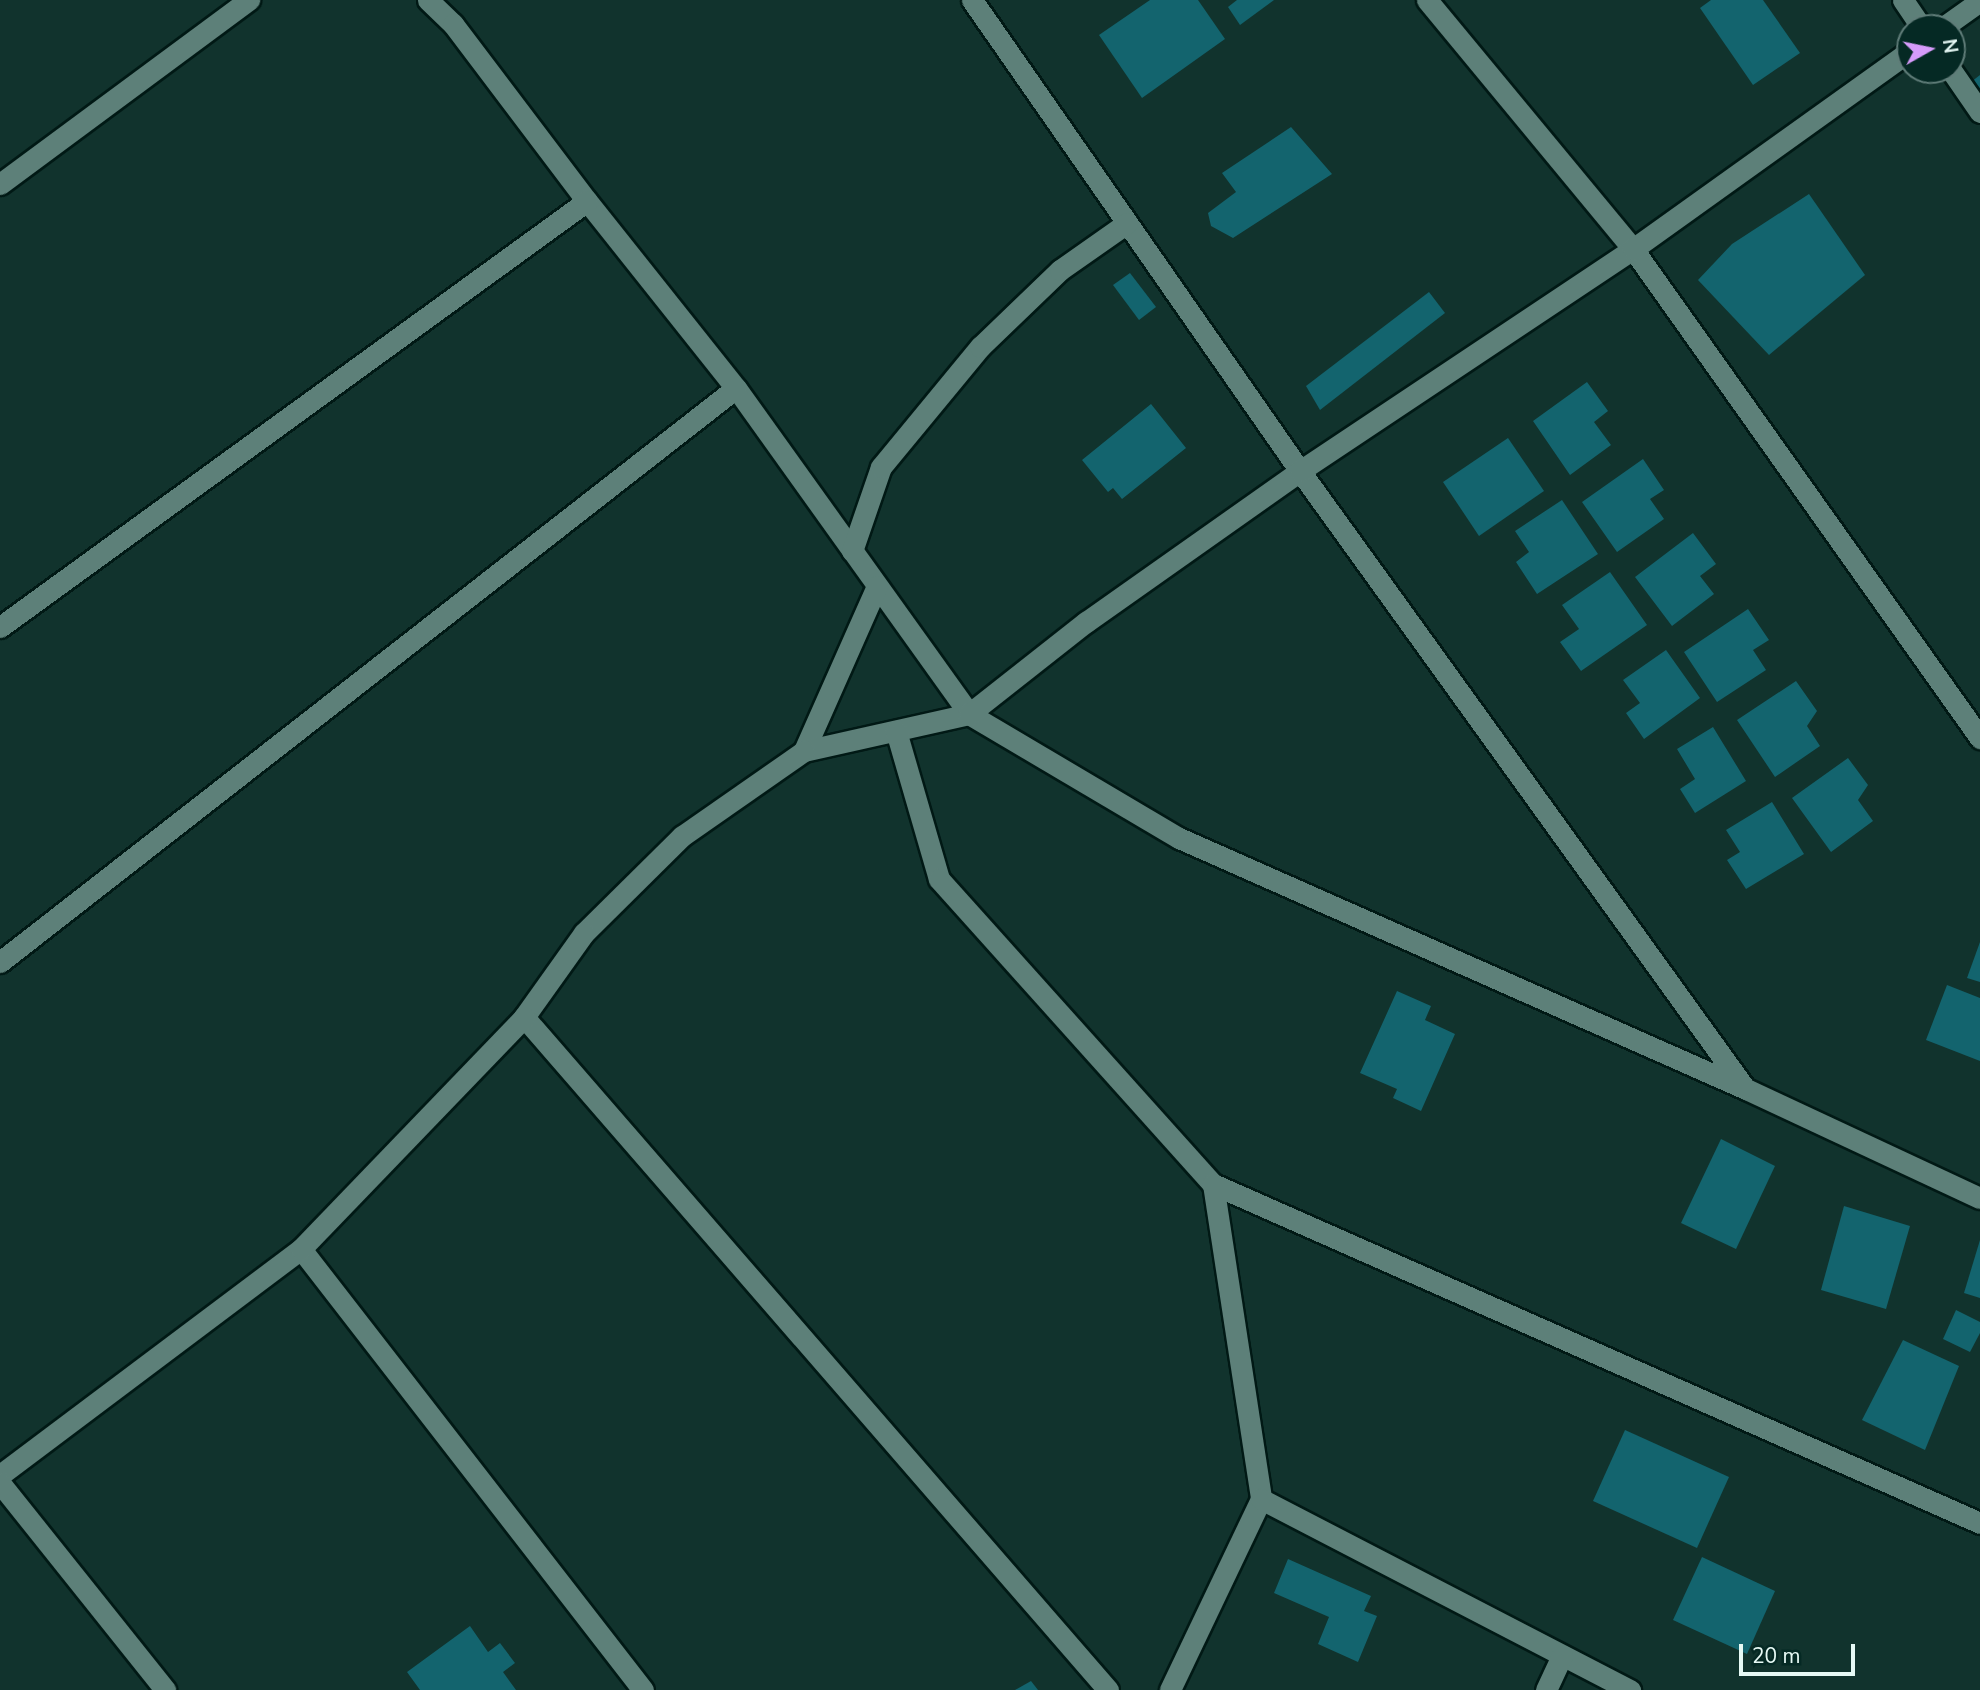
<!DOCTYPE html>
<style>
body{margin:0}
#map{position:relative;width:1980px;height:1690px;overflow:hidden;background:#11332d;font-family:"Nunito Sans",sans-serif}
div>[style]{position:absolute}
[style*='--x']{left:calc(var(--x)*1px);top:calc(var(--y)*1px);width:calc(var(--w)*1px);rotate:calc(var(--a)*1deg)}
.building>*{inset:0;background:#13646e}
.roads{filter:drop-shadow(2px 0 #011915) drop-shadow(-2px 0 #011915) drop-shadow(0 2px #011915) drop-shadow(0 -2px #011915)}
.minor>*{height:21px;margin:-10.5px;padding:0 10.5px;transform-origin:10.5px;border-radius:10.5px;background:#5d8079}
span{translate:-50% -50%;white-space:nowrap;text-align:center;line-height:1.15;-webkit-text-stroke:6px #052924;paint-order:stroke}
.north{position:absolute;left:1896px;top:14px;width:70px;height:70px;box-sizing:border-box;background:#052924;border:2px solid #5f7c78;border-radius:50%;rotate:81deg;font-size:19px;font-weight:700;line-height:28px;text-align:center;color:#e6f9f5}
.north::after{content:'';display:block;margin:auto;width:24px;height:32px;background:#d69bfa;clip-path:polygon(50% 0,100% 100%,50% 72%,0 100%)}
.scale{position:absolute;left:1739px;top:1644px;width:116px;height:32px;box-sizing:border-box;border:4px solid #e6f9f5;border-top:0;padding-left:9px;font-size:21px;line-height:24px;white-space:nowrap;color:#e6f9f5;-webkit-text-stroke:5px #052924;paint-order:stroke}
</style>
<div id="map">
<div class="building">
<div style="clip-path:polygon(1150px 0,1198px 0,1225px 39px,1142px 98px,1099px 35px)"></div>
<div style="clip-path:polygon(1237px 0,1274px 0,1240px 25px,1228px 7px)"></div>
<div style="clip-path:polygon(1711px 0,1763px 0,1800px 53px,1753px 85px,1700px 8px)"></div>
<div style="clip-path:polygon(1980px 75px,1980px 95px,1971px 82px)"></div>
<div style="clip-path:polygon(1291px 127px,1332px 174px,1233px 238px,1211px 226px,1208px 213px,1236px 192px,1222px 173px)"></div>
<div style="clip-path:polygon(1809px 194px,1865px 275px,1769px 355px,1698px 280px,1732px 244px)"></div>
<div style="clip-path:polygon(1130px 273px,1156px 307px,1139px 320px,1113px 285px)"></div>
<div style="clip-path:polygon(1429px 292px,1445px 313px,1320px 410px,1306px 386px)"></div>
<div style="clip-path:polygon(1587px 382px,1608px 411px,1594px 422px,1611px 445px,1570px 475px,1533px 421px)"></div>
<div style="clip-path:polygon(1151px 404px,1186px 448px,1122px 499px,1113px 488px,1108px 492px,1082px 460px)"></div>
<div style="clip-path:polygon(1508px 438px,1544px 491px,1479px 536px,1443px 482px)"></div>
<div style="clip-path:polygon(1643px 459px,1664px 490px,1650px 499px,1664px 519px,1617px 552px,1582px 502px)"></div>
<div style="clip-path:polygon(1562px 500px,1598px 554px,1537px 594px,1516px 562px,1529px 552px,1515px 531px)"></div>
<div style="clip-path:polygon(1693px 533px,1716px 564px,1700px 576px,1714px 594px,1672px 626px,1635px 577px)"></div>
<div style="clip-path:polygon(1610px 572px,1647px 625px,1581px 671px,1560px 642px,1579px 629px,1562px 605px)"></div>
<div style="clip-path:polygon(1748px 609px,1769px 640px,1753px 650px,1766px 670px,1717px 702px,1684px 652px)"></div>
<div style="clip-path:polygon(1666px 650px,1700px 698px,1644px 739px,1626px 713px,1640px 703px,1623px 680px)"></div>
<div style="clip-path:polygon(1796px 681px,1817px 711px,1807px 726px,1820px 746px,1775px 777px,1737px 720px)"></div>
<div style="clip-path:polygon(1713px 727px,1746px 781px,1695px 813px,1680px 789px,1695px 779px,1677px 749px)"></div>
<div style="clip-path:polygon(1848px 758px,1868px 785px,1858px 800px,1873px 821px,1831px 852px,1792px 798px)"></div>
<div style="clip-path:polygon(1772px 802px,1804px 854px,1746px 889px,1727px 860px,1740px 852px,1726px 830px)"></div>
<div style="clip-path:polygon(1980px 942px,1980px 982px,1967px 978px)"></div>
<div style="clip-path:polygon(1947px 985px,1980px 998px,1980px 1061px,1926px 1040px)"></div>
<div style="clip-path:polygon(1397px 991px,1431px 1006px,1425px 1020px,1455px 1034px,1421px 1111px,1393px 1098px,1397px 1089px,1360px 1073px)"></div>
<div style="clip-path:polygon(1721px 1139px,1775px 1166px,1736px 1249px,1681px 1223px)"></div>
<div style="clip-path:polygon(1844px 1206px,1910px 1226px,1886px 1309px,1821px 1290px)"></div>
<div style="clip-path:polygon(1980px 1240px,1980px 1298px,1964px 1293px)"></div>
<div style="clip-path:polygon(1956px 1310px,1980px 1322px,1980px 1333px,1970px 1352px,1943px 1339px)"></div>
<div style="clip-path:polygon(1903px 1340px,1959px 1366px,1925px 1450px,1862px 1420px)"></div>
<div style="clip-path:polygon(1625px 1430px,1729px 1477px,1697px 1548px,1593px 1501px)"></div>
<div style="clip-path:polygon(1702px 1557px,1775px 1591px,1747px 1654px,1673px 1620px)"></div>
<div style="clip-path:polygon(1288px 1559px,1371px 1596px,1364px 1611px,1377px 1616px,1358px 1662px,1318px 1644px,1329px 1617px,1274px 1593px)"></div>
<div style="clip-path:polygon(470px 1626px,488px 1652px,500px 1643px,515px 1663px,503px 1672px,516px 1690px,420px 1690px,407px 1672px)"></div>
<div style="clip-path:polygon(1031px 1681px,1038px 1690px,1015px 1690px)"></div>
</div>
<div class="roads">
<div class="minor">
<div style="--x:428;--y:0;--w:35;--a:44"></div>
<div style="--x:453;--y:24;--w:222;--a:52.9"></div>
<div style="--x:587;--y:201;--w:239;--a:51.5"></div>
<div style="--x:736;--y:388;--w:401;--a:54.4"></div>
<div style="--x:969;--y:714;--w:244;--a:30.6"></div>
<div style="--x:1179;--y:838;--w:620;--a:23.88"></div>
<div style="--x:1746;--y:1089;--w:258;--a:25"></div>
<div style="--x:972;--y:0;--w:574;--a:55.15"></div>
<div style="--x:1300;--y:471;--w:759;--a:54.22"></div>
<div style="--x:1427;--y:0;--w:323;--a:50.4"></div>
<div style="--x:1633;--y:249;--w:600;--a:54.64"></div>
<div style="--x:1903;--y:0;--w:34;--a:56"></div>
<div style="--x:1942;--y:28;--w:47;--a:-35.4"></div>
<div style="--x:1951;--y:70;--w:51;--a:55.4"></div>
<div style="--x:0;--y:184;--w:310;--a:-36.5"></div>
<div style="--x:852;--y:551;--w:89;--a:-71"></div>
<div style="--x:881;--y:467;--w:156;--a:-50.5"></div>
<div style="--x:980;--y:347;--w:111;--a:-43.9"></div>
<div style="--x:1060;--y:270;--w:82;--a:-35"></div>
<div style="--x:877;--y:586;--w:180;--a:113.9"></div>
<div style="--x:804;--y:751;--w:169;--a:-12.6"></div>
<div style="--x:969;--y:714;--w:149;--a:-38.2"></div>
<div style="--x:1086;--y:622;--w:262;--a:-35.2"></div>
<div style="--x:1300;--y:471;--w:400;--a:-33.7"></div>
<div style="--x:1633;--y:249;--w:340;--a:-35.6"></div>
<div style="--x:0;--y:627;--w:725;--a:-35.97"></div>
<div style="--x:896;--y:731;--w:154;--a:73.8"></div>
<div style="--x:939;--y:879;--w:410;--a:48.1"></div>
<div style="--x:1213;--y:1184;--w:319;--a:81.3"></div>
<div style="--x:1261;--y:1499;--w:212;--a:115.5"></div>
<div style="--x:804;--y:751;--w:149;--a:145.1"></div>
<div style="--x:682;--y:836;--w:138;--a:135.3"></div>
<div style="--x:584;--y:933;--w:103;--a:125.5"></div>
<div style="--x:524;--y:1017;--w:891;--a:49.05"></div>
<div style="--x:0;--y:962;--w:933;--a:-37.95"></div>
<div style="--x:1213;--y:1184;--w:839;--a:23.84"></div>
<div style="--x:301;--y:1249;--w:558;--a:52.21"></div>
<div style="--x:0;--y:1475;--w:376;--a:-36.9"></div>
<div style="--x:301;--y:1249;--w:322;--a:-46.1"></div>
<div style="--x:0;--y:1483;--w:265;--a:51.4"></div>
<div style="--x:1261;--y:1499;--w:416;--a:27.4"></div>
<div style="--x:1546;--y:1690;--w:38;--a:-65"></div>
</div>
</div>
<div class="north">N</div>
<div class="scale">20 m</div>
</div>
